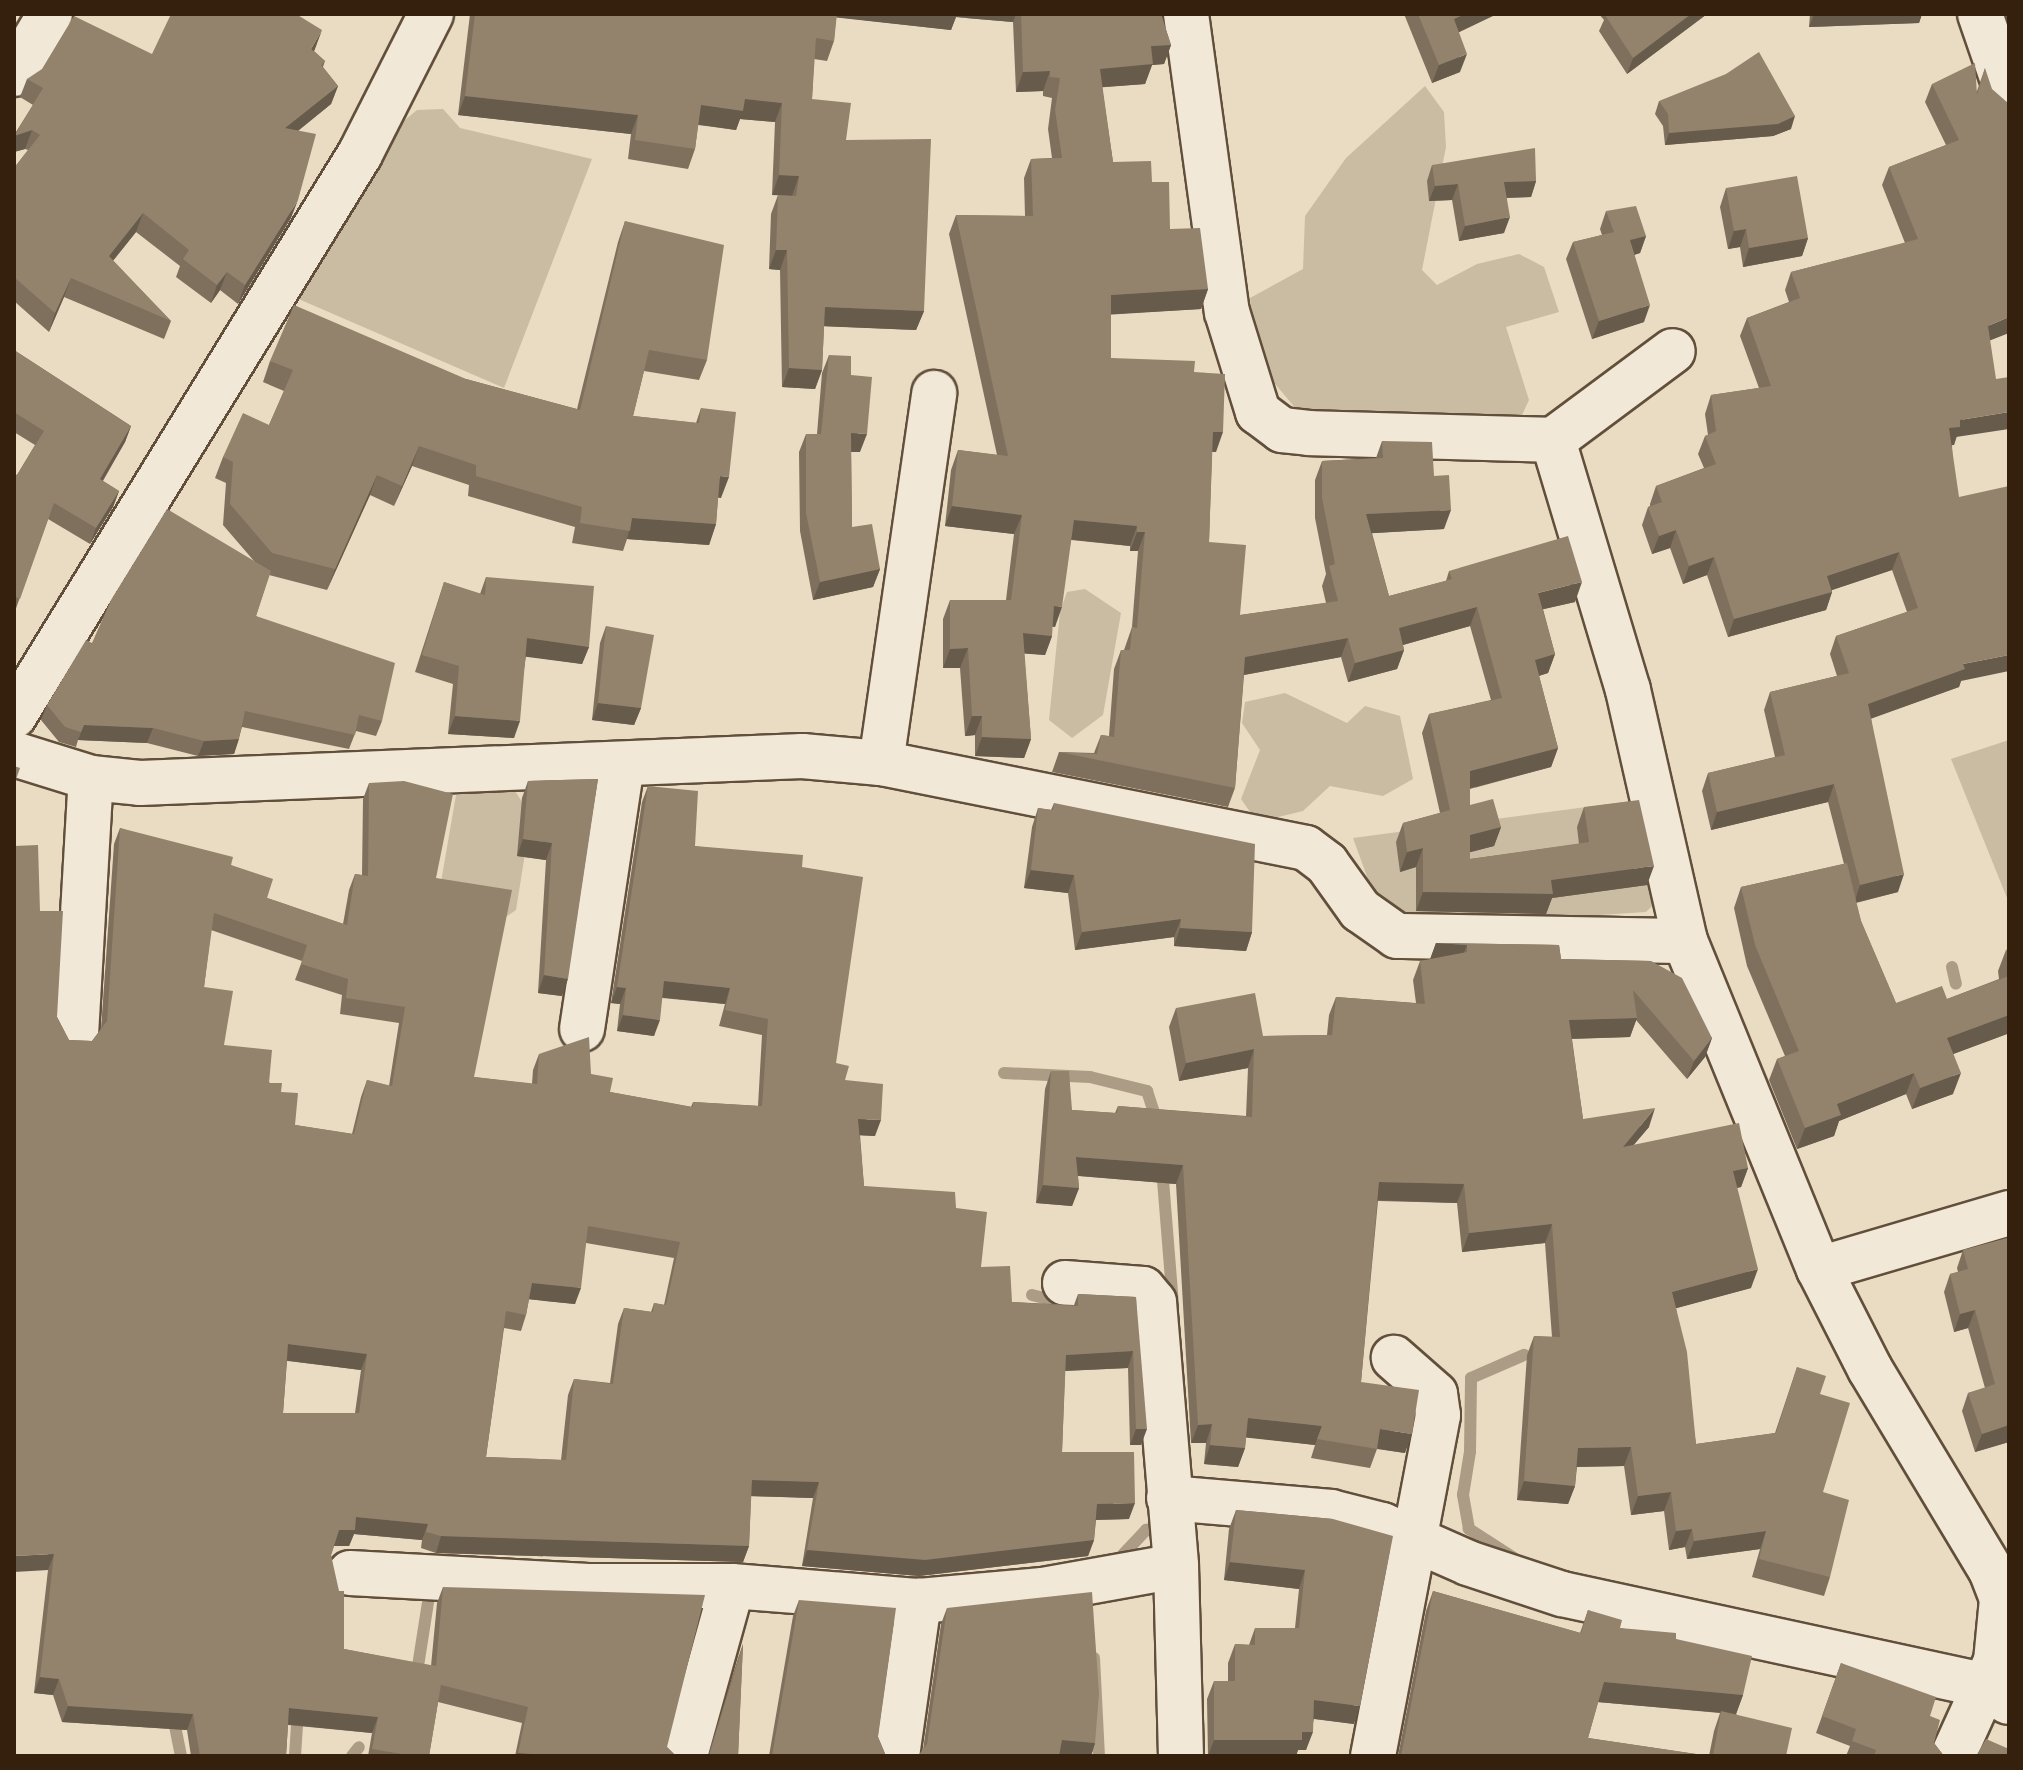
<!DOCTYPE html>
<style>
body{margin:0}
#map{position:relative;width:2023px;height:1770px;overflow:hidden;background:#e9dcc2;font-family:"Gentium Book Plus",serif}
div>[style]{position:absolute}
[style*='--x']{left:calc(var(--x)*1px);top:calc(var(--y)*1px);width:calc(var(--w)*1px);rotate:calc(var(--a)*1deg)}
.green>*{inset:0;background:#cabca3}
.stream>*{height:12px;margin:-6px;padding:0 6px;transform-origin:6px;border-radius:6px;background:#ac9c85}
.roads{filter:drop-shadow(2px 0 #624f3b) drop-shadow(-2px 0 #624f3b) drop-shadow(0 2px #624f3b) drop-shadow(0 -2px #624f3b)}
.minor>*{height:44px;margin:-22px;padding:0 22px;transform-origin:22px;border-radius:22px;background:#f1e8d7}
.wall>*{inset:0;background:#7e705d}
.shaded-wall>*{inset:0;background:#675b4c}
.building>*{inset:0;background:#93826c}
span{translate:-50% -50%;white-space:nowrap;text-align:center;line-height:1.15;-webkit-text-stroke:6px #f1e8d7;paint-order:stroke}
.frame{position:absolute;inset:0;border:16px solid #35200e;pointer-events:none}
</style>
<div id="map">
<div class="green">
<div style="clip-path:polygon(1425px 86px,1444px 112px,1446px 147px,1422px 270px,1437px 285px,1477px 264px,1519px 254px,1544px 267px,1559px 312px,1506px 327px,1529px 400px,1515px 430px,1297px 410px,1256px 361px,1250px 298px,1303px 269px,1305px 216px,1346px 158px)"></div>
<div style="clip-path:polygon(443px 109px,460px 128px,592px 159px,504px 388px,287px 294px,399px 125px,417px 110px)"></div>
<div style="clip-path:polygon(1085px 589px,1121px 613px,1103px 715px,1072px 738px,1049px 720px,1060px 612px,1067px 592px)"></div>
<div style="clip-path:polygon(1285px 693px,1347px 723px,1365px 706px,1400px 716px,1413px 779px,1383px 796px,1330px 786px,1303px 811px,1257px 822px,1241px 799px,1260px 750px,1242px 723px,1245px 702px)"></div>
<div style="clip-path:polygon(2009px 740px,2009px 903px,1951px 759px)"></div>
<div style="clip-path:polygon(508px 780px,531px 816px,516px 910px,497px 923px,436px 911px,456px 795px)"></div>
<div style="clip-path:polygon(1639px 800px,1656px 902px,1646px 912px,1413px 927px,1373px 893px,1353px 838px)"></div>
</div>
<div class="stream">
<div style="--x:1952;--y:967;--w:17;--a:77"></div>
<div style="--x:1004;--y:1073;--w:86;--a:2.7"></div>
<div style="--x:1090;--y:1077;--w:59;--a:13.8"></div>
<div style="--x:1147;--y:1091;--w:33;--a:72"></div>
<div style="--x:1162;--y:1168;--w:137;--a:85.4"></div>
<div style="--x:1032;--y:1295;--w:36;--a:14"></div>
<div style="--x:1514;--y:1558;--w:54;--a:-147.2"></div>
<div style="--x:1469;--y:1529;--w:35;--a:-100"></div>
<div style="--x:1463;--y:1495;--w:44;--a:-80.8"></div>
<div style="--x:1470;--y:1452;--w:74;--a:-89.2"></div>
<div style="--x:1471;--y:1378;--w:58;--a:-23.5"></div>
<div style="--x:1114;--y:1564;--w:47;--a:-46.7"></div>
<div style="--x:1146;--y:1530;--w:19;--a:-9"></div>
<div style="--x:1094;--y:1658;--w:98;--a:87.1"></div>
<div style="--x:416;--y:1679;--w:97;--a:-81.1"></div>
<div style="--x:173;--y:1716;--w:41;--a:78.7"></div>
<div style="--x:295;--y:1756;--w:47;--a:-86.3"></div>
<div style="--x:352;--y:1756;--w:11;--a:-52"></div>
</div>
<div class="roads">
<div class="minor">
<div style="--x:1186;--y:14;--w:301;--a:82.2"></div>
<div style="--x:1227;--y:312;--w:105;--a:72.8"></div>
<div style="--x:1258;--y:412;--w:30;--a:37"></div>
<div style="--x:1282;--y:430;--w:27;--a:6"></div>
<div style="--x:1309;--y:433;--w:244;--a:1.6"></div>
<div style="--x:1553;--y:440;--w:261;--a:73.3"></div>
<div style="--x:1628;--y:690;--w:257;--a:77.2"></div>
<div style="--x:1685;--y:941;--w:354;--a:67.8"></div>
<div style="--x:1819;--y:1269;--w:112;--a:63"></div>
<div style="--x:1870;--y:1369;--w:235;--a:59"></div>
<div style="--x:1991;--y:1570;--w:31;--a:69"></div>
<div style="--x:2002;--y:1599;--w:62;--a:95.5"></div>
<div style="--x:1996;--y:1661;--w:104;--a:114.4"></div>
<div style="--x:1980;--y:14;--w:89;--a:71"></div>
<div style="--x:14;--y:74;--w:70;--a:-59"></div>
<div style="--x:1553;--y:440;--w:149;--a:-36.6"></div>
<div style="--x:14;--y:716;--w:660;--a:-58.38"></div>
<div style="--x:360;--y:154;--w:157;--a:-63.1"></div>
<div style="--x:14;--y:754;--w:81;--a:17.3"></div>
<div style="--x:91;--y:778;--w:49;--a:5.8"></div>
<div style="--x:140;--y:783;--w:663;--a:-2.34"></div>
<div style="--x:802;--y:756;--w:79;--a:5.1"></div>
<div style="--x:881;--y:763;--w:433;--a:11.3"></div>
<div style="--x:1306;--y:848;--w:26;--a:37"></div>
<div style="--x:1327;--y:864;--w:57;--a:54.3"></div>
<div style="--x:1360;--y:910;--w:45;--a:35.1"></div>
<div style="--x:1397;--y:936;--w:288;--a:1"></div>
<div style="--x:881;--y:763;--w:374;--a:-81.8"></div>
<div style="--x:582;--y:1029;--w:267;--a:-81.4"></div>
<div style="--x:76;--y:1035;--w:257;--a:-86.7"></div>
<div style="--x:1819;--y:1269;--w:198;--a:-16.4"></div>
<div style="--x:1065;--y:1283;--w:78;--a:4.4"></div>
<div style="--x:1143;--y:1289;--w:17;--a:50"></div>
<div style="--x:1154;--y:1302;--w:265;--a:85.2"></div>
<div style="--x:1176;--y:1566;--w:190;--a:88.5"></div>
<div style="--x:1169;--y:1498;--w:163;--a:4.9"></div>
<div style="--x:1331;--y:1512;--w:53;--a:14.3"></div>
<div style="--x:1382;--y:1525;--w:94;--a:23.8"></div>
<div style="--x:1468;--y:1563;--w:99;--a:18.3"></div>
<div style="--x:1562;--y:1594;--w:435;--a:12.2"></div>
<div style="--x:1987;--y:1686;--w:26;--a:37"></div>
<div style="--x:350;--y:1573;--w:243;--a:3.1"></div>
<div style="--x:593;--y:1586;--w:139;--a:0"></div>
<div style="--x:732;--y:1586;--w:188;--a:4.6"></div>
<div style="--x:919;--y:1601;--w:124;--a:-5.1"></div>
<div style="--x:1043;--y:1590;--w:135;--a:-10.2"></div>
<div style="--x:685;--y:1756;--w:176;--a:-74.5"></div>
<div style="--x:897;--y:1756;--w:157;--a:-81.9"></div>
<div style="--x:1373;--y:1756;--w:347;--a:-79.2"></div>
<div style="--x:1438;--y:1415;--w:21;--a:-98"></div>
<div style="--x:1435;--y:1394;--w:55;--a:-138.7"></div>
</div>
</div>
<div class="wall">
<div style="clip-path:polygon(470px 14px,1161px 14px,1171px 45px,1164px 64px,1152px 65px,1145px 84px,1102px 87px,1113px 162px,1152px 182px,1170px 229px,1208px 289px,1201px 309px,1111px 314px,1111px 358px,1194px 372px,1216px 452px,1212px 452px,1209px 542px,1240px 615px,1326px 603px,1322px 586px,1326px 574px,1315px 518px,1315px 480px,1322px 461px,1376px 458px,1382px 441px,1434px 476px,1444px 529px,1372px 533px,1389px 596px,1446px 581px,1449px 571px,1575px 602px,1543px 609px,1555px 654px,1548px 673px,1539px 676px,1558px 748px,1551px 767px,1470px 789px,1470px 805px,1501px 827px,1494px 846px,1470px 852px,1470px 859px,1579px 844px,1577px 827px,1584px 807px,1647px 885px,1552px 898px,1546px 914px,1416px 911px,1416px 867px,1400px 872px,1396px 842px,1403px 823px,1440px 813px,1422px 733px,1429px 714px,1491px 700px,1470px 626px,1403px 645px,1404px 650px,1397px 669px,1348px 682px,1341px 657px,1244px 675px,1235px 788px,1228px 807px,1052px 772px,1059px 752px,1094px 753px,1101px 735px,1109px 736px,1114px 669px,1121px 650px,1124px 650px,1132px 627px,1138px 551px,1130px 551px,1130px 546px,1071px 540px,1055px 627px,1052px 626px,1052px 636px,1045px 655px,1024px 653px,1031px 739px,1024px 758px,975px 756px,975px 735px,965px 736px,960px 668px,943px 668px,943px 619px,950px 600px,1006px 600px,1014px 534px,945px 526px,951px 470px,958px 450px,997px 455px,949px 234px,956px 215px,1025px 216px,1024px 178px,1031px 159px,1052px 158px,1048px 129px,1052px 98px,1043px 96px,1043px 91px,1016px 92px,1013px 22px,956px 17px,951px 30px,836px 17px,834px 41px,827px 61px,814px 59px,812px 99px,846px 140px,924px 311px,916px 330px,824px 326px,822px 370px,815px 389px,782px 387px,780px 270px,769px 269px,771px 214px,778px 195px,772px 195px,775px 122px,740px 119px,736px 130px,698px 125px,695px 149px,688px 169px,628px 159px,631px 134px,458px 115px)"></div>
<div style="clip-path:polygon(1404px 14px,1497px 14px,1458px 32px,1460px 72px,1432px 83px)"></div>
<div style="clip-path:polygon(1599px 14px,1707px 14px,1627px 74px,1599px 31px,1604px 20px)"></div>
<div style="clip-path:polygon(1810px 14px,1922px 14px,1919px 23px,1809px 27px)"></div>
<div style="clip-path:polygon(315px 49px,314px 51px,325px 61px,323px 67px,338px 86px,331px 104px,298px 131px,291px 218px,238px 304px,220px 290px,211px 303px,176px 277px,180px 266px,136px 232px,113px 261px,171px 321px,164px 339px,64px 297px,49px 332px,14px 301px,14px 168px,28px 150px,25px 149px,14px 152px,14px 135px,33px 105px,20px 97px,27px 79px,152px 54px)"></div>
<div style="clip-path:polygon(1985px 68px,1990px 341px,1954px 445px,1952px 445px,1961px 681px,1959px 687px,1871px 718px,1898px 892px,1856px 903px,1861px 921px,1896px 1003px,1947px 999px,1999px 979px,1998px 971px,2006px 950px,2009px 949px,2009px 1042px,2008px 1043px,2007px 1034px,1953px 1054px,1953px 1094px,1912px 1109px,1906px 1094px,1839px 1121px,1834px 1136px,1797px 1149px,1769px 1080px,1777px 1059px,1785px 1056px,1747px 966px,1734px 908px,1741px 887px,1844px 864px,1828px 802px,1711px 830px,1702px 791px,1708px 773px,1775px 757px,1764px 710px,1770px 692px,1837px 676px,1830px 654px,1836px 636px,1907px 612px,1892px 570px,1832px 590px,1832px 592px,1826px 610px,1728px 637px,1707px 575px,1683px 584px,1670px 548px,1652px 554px,1642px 525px,1648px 507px,1650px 506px,1650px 504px,1656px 486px,1704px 468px,1698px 454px,1705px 436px,1708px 435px,1705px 414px,1711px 395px,1759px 388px,1740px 336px,1747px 318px,1789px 302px,1785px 290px,1791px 272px,1905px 243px,1882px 185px,1889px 167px,1946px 145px,1925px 102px,1932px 84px,1977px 91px)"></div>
<div style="clip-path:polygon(1659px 101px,1791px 129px,1773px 136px,1665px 145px,1663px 126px,1655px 114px)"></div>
<div style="clip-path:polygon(1432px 165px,1536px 181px,1531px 197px,1507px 198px,1504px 233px,1459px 241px,1452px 200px,1429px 201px,1427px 181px)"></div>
<div style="clip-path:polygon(1726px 188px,1808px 238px,1802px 256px,1743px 267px,1740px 247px,1728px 249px,1720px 207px)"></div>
<div style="clip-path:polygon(1606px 211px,1646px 236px,1640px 253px,1634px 255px,1644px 322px,1592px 339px,1566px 259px,1573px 242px,1602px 235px,1600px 229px)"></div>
<div style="clip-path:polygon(625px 221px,707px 360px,699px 380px,644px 371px,633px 416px,696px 423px,701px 408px,721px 498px,718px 497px,716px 524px,709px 545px,627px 539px,623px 551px,572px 543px,575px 527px,468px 496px,469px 485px,412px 466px,394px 506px,370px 495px,327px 590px,269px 575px,256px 616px,382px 721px,376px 736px,356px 731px,349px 749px,242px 727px,234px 754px,198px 756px,147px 743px,78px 740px,76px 747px,59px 742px,41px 720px,47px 705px,92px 643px,254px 561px,223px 525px,226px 483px,215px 478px,223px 457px,269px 425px,284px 391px,263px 382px,270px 361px,466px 379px,577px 409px,618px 242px)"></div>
<div style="clip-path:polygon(14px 350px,131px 426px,125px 442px,103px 481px,119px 491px,113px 507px,90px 544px,48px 519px,14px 614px,14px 474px,17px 475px,35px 445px,14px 432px)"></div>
<div style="clip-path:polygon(829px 355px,851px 375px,860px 452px,851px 452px,852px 527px,880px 569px,873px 587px,813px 600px,800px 531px,799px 452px,806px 434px,817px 434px,822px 373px)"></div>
<div style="clip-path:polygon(486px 577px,589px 647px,582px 664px,526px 656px,514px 738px,448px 734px,453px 684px,415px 672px,444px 582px,480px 594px)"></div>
<div style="clip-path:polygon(606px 626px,641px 708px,634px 725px,592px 720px,600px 643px)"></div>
<div style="clip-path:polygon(598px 779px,562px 996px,538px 993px,546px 860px,517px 856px,522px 798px,528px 781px)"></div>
<div style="clip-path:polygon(evenodd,369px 783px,436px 878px,474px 1077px,532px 1084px,533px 1070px,539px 1054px,591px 1074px,610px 1092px,691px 1107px,693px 1102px,758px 1106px,762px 1035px,719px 1026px,725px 1004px,662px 998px,654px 1036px,617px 1031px,620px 1004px,611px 1003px,642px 802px,648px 786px,695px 846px,802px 867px,836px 1063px,875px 1136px,860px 1135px,864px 1186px,956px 1208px,981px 1267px,1012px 1302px,1074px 1305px,1078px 1294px,1136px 1297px,1141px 1445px,1130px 1445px,1128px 1368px,1065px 1371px,1062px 1452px,1129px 1519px,1096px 1520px,1094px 1540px,1088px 1556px,919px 1576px,802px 1566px,813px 1498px,751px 1496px,749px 1546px,743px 1562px,436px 1553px,421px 1548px,422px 1540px,354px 1534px,349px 1546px,334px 1546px,331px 1555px,344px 1649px,431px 1666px,437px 1603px,443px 1587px,667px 1747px,676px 1756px,515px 1756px,522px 1723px,438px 1702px,429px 1756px,368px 1756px,372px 1733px,288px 1725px,286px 1756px,191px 1756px,187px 1730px,62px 1722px,53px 1695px,34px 1693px,48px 1570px,40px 911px,57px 1017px,69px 1040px,92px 1041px,101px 1029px,114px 844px,120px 828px,231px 865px,267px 898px,343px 924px,349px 890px,355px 874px,362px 875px,363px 799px,369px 783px,211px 930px,302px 961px,295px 980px,342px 995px,340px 1014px,399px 1023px,389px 1086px,367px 1080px,361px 1097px,352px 1134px,295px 1125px,281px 1092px,224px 1045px,204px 987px,211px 930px,369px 783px,586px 1243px,674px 1258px,664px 1305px,654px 1303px,651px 1312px,624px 1308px,618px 1324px,610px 1383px,574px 1379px,568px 1395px,561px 1460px,486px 1457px,504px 1328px,521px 1331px,526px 1315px,529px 1299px,575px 1304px,586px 1243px,369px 783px,287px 1361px,361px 1370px,355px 1413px,283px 1413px,287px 1361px)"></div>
<div style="clip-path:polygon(1054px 803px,1252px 932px,1246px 951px,1174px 946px,1174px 937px,1075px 950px,1068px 893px,1024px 888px,1032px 827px,1038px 808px,1051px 810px)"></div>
<div style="clip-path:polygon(1436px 943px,1559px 945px,1561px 959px,1651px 961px,1712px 1038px,1705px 1057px,1687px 1079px,1636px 1020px,1630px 1037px,1572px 1039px,1583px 1119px,1649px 1127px,1633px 1145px,1748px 1168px,1741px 1187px,1737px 1188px,1751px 1288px,1676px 1308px,1696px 1444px,1775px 1433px,1797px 1367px,1820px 1394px,1823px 1492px,1830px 1577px,1824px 1596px,1752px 1577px,1760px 1549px,1687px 1559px,1685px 1547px,1669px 1550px,1664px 1511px,1631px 1515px,1624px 1466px,1577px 1467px,1575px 1486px,1568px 1504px,1517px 1500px,1527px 1355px,1534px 1336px,1552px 1337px,1545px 1243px,1462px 1252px,1457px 1203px,1378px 1201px,1361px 1382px,1405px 1453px,1377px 1449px,1370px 1468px,1311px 1458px,1315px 1445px,1246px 1437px,1245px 1448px,1238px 1467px,1204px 1464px,1206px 1443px,1191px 1443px,1176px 1184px,1078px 1176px,1079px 1188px,1072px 1206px,1036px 1203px,1045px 1089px,1051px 1071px,1072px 1110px,1115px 1113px,1118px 1106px,1246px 1116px,1248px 1068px,1179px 1081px,1169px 1027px,1176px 1008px,1263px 1036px,1327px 1035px,1329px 1015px,1336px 997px,1416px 1003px,1413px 980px,1420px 961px,1430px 960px)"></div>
<div style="clip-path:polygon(2009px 1246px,2009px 1442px,1975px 1452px,1962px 1411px,1968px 1393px,1985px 1388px,1968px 1328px,1954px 1332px,1944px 1292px,1950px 1274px,1958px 1272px,1957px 1268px,1963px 1250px)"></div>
<div style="clip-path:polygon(1236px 1510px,1333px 1519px,1354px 1724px,1314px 1719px,1306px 1750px,1298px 1750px,1296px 1756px,1208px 1756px,1207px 1699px,1214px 1681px,1228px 1681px,1228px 1663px,1235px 1644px,1249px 1645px,1255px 1628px,1295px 1628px,1299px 1589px,1224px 1580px,1229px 1529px)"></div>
<div style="clip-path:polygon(evenodd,1433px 1591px,1580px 1633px,1588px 1610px,1620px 1628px,1676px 1639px,1743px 1695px,1736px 1714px,1786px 1756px,1398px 1756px,1426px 1611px,1433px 1591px,1598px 1702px,1720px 1713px,1714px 1731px,1709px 1756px,1588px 1738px,1598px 1702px)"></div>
<div style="clip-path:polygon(799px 1600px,878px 1737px,886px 1756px,769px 1756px,793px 1616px)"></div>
<div style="clip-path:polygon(947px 1608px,1095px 1743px,1091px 1756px,918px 1756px,923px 1750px,941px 1624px)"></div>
<div style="clip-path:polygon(743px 1644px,738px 1756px,708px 1756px,738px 1658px)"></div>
<div style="clip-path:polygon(1841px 1663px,1930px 1716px,1934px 1743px,1944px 1756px,1846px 1756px,1850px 1746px,1816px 1733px)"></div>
</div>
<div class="shaded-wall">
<div style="clip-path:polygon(832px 14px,1016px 14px,1013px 22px,956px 17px,951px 30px,832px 17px)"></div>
<div style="clip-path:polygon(1465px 14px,1497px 14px,1447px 38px,1454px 19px)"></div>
<div style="clip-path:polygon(1691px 14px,1707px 14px,1627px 74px,1633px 58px)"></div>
<div style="clip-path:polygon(1814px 14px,1922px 14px,1919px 23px,1809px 27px)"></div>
<div style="clip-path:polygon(322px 30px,315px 49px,304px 67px,311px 49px)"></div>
<div style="clip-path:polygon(1171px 45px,1164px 64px,1152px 65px,1145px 84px,1093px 88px,1100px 69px,1151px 46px)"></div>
<div style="clip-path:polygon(1467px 54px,1460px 72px,1432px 83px,1439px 65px)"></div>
<div style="clip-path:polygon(1050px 71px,1043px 91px,1016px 92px,1023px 72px)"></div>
<div style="clip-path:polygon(338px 86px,331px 104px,279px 146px,285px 128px)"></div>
<div style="clip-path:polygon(465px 96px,638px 115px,631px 134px,458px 115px)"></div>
<div style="clip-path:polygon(745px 99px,782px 103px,775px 122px,740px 119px,736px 130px,694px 124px,701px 105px)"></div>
<div style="clip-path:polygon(1795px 116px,1791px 129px,1773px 136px,1665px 145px,1669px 133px)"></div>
<div style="clip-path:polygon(32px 130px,25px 149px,14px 152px,14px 136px)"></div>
<div style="clip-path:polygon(779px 175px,799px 176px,792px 196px,772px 195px)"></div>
<div style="clip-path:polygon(1536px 181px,1531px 197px,1498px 198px,1504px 182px)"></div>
<div style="clip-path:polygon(1458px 184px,1452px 200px,1429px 201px,1435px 186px)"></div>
<div style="clip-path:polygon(298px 200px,291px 218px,238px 304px,245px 285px)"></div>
<div style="clip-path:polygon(143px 213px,136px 232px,102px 274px,109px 256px)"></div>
<div style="clip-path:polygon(1510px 217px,1504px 233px,1459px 241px,1465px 226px)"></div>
<div style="clip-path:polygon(1746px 229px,1740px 247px,1728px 249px,1734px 231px)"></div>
<div style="clip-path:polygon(1646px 236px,1640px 253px,1624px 258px,1630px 240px)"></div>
<div style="clip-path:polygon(1808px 238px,1802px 256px,1743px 267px,1749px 248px)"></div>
<div style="clip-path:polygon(776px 250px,787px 250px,780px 270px,769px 269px)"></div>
<div style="clip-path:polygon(227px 272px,220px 290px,211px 303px,217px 285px)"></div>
<div style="clip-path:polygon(71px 278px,64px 297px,49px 332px,55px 313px)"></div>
<div style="clip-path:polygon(1208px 289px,1201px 309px,1104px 315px,1111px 295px)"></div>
<div style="clip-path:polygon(1650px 305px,1644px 322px,1592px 339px,1599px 321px)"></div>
<div style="clip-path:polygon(825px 307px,924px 311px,916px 330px,818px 326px)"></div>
<div style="clip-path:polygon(2009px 317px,2009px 333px,1981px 344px,1988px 326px)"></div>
<div style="clip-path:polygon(789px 368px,822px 370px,815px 389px,782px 387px)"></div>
<div style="clip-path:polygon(2009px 412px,2009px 429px,1956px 437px,1954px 445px,1943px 446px,1949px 428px,1960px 420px)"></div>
<div style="clip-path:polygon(131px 426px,125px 442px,94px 495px,100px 479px)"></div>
<div style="clip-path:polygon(1213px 432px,1223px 432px,1216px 452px,1206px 451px)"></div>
<div style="clip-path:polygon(851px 433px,867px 434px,860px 452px,845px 452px)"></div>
<div style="clip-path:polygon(419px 446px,412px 466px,394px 506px,402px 486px)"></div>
<div style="clip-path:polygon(377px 475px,370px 495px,327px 590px,335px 569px)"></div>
<div style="clip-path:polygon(720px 476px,729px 477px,721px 498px,713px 497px)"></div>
<div style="clip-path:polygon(119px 491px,113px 507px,90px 544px,96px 528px)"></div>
<div style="clip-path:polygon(952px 506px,1022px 515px,1014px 534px,945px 526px)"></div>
<div style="clip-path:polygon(1451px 510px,1444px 529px,1359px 534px,1366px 514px)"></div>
<div style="clip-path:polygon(632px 518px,716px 524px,709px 545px,627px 539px)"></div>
<div style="clip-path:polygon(1074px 520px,1137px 526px,1130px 546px,1067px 539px)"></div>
<div style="clip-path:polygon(1676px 530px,1670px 548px,1652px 554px,1659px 536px)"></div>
<div style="clip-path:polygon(1137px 532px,1145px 532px,1138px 551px,1130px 551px)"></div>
<div style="clip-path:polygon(1899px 552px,1892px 570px,1820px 594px,1827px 576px)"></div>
<div style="clip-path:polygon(1714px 557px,1707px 575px,1683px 584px,1689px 566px)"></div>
<div style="clip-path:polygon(880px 569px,873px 587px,813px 600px,820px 582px)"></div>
<div style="clip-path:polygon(1582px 582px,1575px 602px,1531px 612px,1538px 593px)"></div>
<div style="clip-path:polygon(1832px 592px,1826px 610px,1728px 637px,1734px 619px)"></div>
<div style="clip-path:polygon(1054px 606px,1062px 607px,1055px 627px,1047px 626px)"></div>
<div style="clip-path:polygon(1477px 607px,1470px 626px,1392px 648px,1399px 628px)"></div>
<div style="clip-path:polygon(1023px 633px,1052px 636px,1045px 655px,1016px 653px)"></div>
<div style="clip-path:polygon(527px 638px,589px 647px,582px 664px,521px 656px)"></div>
<div style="clip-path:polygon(1348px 638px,1341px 657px,1238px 676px,1245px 657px)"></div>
<div style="clip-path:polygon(968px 648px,960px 668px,943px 668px,950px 649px)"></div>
<div style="clip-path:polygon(1404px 650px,1397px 669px,1348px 682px,1355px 663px)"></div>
<div style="clip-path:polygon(1555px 654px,1548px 673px,1528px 679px,1535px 660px)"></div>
<div style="clip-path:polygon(2009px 655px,2009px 671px,1961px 681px,1959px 687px,1862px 722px,1868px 704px,1963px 664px)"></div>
<div style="clip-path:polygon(598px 703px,641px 708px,634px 725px,592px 720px)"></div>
<div style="clip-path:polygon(455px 716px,520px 721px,514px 738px,448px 734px)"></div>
<div style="clip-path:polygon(972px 716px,982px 716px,975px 735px,965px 736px)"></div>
<div style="clip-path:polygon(84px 725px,153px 728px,147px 743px,78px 740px)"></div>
<div style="clip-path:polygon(982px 737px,1031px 739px,1024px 758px,975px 756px)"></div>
<div style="clip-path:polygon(239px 739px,234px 754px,198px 756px,204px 741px)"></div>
<div style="clip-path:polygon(1558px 748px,1551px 767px,1463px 790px,1470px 771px)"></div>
<div style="clip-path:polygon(1834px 784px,1828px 802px,1711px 830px,1717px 812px)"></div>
<div style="clip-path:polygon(1501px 827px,1494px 846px,1463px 854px,1470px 835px)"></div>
<div style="clip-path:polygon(523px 839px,552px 843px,546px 860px,517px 856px)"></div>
<div style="clip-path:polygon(1423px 848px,1416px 867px,1400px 872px,1407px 852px)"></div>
<div style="clip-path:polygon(1654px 866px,1647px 885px,1552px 898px,1546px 914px,1416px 911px,1423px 892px,1551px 880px)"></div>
<div style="clip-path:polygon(1031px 870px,1074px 875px,1068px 893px,1024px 888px)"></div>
<div style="clip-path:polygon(1904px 874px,1898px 892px,1854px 903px,1860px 885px)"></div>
<div style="clip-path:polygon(1181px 919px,1174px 937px,1075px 950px,1082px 932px)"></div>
<div style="clip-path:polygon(1180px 928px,1252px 932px,1246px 951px,1174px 946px)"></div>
<div style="clip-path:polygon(1436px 943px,1467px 945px,1460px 963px,1429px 962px)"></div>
<div style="clip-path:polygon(544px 975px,568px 979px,562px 996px,538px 993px)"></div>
<div style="clip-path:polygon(664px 981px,730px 988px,725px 1004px,658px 997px)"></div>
<div style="clip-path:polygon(617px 987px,626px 988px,620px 1004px,611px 1003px)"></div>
<div style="clip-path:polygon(623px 1015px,660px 1020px,654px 1036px,617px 1031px)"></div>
<div style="clip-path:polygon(2009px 1015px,2009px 1027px,2007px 1034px,1940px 1059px,1947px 1038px)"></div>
<div style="clip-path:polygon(1637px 1018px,1630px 1037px,1562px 1039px,1569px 1020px)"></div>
<div style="clip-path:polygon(1712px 1038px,1705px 1057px,1687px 1079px,1694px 1061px)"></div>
<div style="clip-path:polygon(1254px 1049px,1248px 1068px,1179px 1081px,1186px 1063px)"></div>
<div style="clip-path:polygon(1914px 1073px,1906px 1094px,1839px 1121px,1834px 1136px,1797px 1149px,1805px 1128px,1837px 1104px)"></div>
<div style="clip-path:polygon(1961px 1073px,1953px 1094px,1912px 1109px,1920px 1088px)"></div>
<div style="clip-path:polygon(1655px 1108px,1649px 1127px,1616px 1166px,1623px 1147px)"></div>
<div style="clip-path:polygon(858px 1119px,881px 1120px,875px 1136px,852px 1135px)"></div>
<div style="clip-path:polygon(1076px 1157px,1183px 1165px,1176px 1184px,1069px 1175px)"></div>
<div style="clip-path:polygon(1748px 1168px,1741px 1187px,1726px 1190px,1733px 1171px)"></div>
<div style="clip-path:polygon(1379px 1182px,1464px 1184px,1457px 1203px,1373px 1200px)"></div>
<div style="clip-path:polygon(1043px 1185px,1079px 1188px,1072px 1206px,1036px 1203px)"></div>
<div style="clip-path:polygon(1552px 1224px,1545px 1243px,1462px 1252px,1469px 1233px)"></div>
<div style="clip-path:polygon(1758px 1269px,1751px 1288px,1666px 1311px,1672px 1292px)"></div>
<div style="clip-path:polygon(532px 1283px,581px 1288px,575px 1304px,526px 1299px)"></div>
<div style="clip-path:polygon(1975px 1310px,1968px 1328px,1954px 1332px,1960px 1314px)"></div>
<div style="clip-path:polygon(288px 1344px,367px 1354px,361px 1370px,283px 1360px)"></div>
<div style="clip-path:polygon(1133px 1351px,1128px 1368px,1060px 1371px,1066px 1355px)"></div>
<div style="clip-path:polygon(1248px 1418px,1322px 1426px,1315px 1445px,1241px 1437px)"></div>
<div style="clip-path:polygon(1212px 1424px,1206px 1443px,1191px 1443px,1198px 1425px)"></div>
<div style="clip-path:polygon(2009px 1425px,2009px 1442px,1975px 1452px,1982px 1434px)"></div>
<div style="clip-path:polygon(1136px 1429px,1147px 1429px,1141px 1445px,1130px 1445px)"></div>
<div style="clip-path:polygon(1380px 1429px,1412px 1434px,1405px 1453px,1373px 1448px)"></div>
<div style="clip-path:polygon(1210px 1445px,1245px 1448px,1238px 1467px,1204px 1464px)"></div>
<div style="clip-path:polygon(1631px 1447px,1624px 1466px,1572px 1467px,1578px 1448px)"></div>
<div style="clip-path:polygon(752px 1480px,819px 1482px,813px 1498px,746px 1496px)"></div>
<div style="clip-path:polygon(1524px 1481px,1575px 1486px,1568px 1504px,1517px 1500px)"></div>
<div style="clip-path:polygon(1671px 1492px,1664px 1511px,1631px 1515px,1638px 1496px)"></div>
<div style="clip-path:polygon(1135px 1503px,1129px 1519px,1091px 1520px,1097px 1504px)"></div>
<div style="clip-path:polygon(356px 1517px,428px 1524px,422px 1540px,354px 1534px,349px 1546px,334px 1546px,339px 1530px)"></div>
<div style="clip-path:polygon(1692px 1529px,1685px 1547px,1669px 1550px,1676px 1531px)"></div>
<div style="clip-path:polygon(1766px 1531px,1760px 1549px,1687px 1559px,1694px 1541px)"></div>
<div style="clip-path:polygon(441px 1536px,749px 1546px,743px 1562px,436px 1553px)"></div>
<div style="clip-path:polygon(1094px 1540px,1088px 1556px,919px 1576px,802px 1566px,807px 1550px)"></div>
<div style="clip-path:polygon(54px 1554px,48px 1570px,14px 1572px,14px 1556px)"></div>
<div style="clip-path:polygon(1230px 1562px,1305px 1570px,1299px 1589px,1224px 1580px)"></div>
<div style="clip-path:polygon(40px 1677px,59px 1679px,53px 1695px,34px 1693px)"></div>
<div style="clip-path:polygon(1604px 1682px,1743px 1695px,1736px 1714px,1597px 1702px)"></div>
<div style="clip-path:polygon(1314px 1700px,1360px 1706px,1354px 1724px,1308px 1718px)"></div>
<div style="clip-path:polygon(68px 1706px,193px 1714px,187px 1730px,62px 1722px)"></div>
<div style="clip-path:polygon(289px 1708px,378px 1717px,372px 1733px,283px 1724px)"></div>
<div style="clip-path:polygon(1302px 1732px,1313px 1732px,1306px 1750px,1298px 1750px,1296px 1756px,1208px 1756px,1214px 1740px)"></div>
<div style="clip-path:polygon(1062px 1740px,1095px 1743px,1091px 1756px,1056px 1756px)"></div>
<div style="clip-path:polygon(518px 1753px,559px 1756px,517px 1756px)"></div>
</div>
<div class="building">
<div style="clip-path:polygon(171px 14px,296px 14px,322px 30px,311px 49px,325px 61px,321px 65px,338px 86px,285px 128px,316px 134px,298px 200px,245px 285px,227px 272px,217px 285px,183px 259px,189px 250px,143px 213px,109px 256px,171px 321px,71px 278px,55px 313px,14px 277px,14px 168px,40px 135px,32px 130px,14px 136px,43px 88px,27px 79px,42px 69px,74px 16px,152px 54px)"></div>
<div style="clip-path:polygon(475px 14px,837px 14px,834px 41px,816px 38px,812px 99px,851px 103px,846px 140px,931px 139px,924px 311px,825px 307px,822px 370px,789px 368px,787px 250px,776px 250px,778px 195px,796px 196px,799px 176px,779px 175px,782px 103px,745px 99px,743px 111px,701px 105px,695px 149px,635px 140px,638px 115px,465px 96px)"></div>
<div style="clip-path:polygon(1021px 14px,1161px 14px,1171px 45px,1151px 46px,1153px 64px,1100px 69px,1113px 162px,1151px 161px,1152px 182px,1169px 182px,1170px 229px,1200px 228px,1208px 289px,1111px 295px,1111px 358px,1195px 361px,1194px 372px,1225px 374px,1223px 432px,1213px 432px,1209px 542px,1246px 545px,1240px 615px,1338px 601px,1329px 566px,1335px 564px,1322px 498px,1322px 461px,1383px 458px,1382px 441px,1432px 442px,1434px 476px,1449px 475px,1451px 510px,1366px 514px,1389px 596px,1452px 579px,1449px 571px,1568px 536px,1582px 582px,1538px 593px,1555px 654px,1535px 660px,1558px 748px,1470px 771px,1470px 805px,1493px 799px,1501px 827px,1470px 835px,1470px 859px,1589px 842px,1584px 807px,1639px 800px,1654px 866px,1551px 880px,1553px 894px,1423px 892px,1423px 848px,1407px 852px,1403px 823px,1450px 810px,1429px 714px,1502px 698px,1477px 607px,1399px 628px,1404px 650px,1355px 663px,1348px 638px,1245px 657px,1235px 788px,1059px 752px,1097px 754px,1101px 735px,1114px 737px,1121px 650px,1130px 650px,1132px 627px,1137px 628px,1145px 532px,1137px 532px,1137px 526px,1074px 520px,1062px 607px,1054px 606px,1052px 636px,1023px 633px,1031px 739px,982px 737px,982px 716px,972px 716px,968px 648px,950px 649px,950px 600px,1011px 600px,1022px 515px,952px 506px,958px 450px,1008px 456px,956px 215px,1033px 216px,1031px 159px,1062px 158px,1055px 110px,1060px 78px,1050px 77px,1050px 71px,1023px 72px)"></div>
<div style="clip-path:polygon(1418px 14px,1465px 14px,1454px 19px,1467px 54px,1439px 65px)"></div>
<div style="clip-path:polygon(1607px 14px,1691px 14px,1633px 58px,1605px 15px)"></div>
<div style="clip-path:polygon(1759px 52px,1795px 116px,1778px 124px,1669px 133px,1668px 114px,1659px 101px,1726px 74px)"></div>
<div style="clip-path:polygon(1975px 63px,1977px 95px,1985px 68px,1992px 89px,2008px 103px,2009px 109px,2009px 317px,1988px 326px,1996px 379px,2009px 377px,2009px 412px,1960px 420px,1960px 427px,1949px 428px,1959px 497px,2009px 486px,2009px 655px,1963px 664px,1965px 669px,1868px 704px,1904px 874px,1860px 885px,1834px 784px,1717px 812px,1708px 773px,1785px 755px,1770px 692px,1849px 673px,1836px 636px,1918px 608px,1899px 552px,1827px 576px,1832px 592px,1734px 619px,1714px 557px,1689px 566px,1676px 530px,1659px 536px,1648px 507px,1662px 502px,1656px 486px,1716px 464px,1705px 436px,1716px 431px,1711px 395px,1771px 386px,1747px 318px,1800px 298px,1791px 272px,1918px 239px,1889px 167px,1959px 140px,1932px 84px)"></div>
<div style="clip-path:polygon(1535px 148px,1536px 181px,1504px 182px,1510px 217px,1465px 226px,1458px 184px,1435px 186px,1432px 165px)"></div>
<div style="clip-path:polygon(1797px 176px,1808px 238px,1749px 248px,1746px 229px,1734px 231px,1726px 188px)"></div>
<div style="clip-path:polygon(1636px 206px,1646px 236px,1630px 240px,1650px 305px,1599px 321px,1573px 242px,1614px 232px,1606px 211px)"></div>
<div style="clip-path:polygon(625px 221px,724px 245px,707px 360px,649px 350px,633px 416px,699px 423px,701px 408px,736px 412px,729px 477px,720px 476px,716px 524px,632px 518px,630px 531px,580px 523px,582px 507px,476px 476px,476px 465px,419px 446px,402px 486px,377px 475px,335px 569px,272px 553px,230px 504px,233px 462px,223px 457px,243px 413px,269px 425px,293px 370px,270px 361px,294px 305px,466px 379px,580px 410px)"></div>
<div style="clip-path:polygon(14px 350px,131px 426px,100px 479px,119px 491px,96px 528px,54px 503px,20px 599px,14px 596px,14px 474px,17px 475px,44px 431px,14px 412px)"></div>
<div style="clip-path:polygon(829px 355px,851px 356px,851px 375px,872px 377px,867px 434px,851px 433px,852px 527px,872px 524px,880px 569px,820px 582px,806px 513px,806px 434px,821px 434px)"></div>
<div style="clip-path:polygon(167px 509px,271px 571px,256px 616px,395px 663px,382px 721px,359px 715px,355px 735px,245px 711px,239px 739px,204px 741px,153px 728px,84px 725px,81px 732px,65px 727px,47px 705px,86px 640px,92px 643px,111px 600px)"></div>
<div style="clip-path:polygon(486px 577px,594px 586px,589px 647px,527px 638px,520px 721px,455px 716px,459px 666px,422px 655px,444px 582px,485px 595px)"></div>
<div style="clip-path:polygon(606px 626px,654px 635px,641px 708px,598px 703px)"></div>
<div style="clip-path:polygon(14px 766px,20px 768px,14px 785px)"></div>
<div style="clip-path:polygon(598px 779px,568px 979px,544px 975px,552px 843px,523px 839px,528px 781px)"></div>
<div style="clip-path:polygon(evenodd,404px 781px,453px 794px,436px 878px,512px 890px,474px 1077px,537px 1084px,539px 1054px,589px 1037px,591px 1074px,613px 1078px,610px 1092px,693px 1107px,693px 1102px,762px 1106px,768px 1019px,725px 1010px,730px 988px,664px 981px,660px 1020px,623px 1015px,626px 988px,617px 987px,648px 786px,698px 791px,695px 846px,803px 855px,802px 867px,863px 877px,836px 1063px,849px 1066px,845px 1080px,883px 1084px,881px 1120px,858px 1119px,864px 1186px,955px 1192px,956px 1208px,987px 1212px,981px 1267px,1010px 1266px,1012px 1302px,1078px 1306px,1078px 1294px,1136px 1297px,1147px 1429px,1136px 1429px,1133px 1351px,1066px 1355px,1062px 1452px,1134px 1452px,1135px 1503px,1097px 1504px,1094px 1540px,925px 1560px,807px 1550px,819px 1482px,752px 1480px,749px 1546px,441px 1536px,426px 1532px,428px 1524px,356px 1517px,355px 1530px,339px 1530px,331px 1555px,339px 1591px,344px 1591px,344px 1649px,436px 1666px,443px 1587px,705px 1595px,667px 1747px,676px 1756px,559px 1756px,518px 1753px,528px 1707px,441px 1685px,429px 1756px,413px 1756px,372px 1749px,378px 1717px,289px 1708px,286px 1756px,200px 1756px,193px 1714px,68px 1706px,59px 1679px,40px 1677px,54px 1554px,14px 1556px,14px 846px,38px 845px,40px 911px,63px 911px,57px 1017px,69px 1040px,92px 1041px,107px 1021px,120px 828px,233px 857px,231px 865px,273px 879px,267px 898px,347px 925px,355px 874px,368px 876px,369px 783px,404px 781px,214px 913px,307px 945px,301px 964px,348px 979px,346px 998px,405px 1007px,392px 1086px,367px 1080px,354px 1134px,295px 1125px,298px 1093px,281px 1092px,282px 1083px,269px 1083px,272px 1050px,224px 1045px,233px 991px,204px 987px,214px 913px,404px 781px,588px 1226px,680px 1242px,666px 1305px,654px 1303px,653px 1312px,624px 1308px,613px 1384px,574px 1379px,566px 1460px,486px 1457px,506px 1311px,526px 1315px,532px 1283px,581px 1288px,588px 1226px,404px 781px,288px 1344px,367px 1354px,359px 1413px,283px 1413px,288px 1344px)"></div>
<div style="clip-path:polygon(1054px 803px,1255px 844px,1252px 932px,1180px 928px,1181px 919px,1082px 932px,1074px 875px,1031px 870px,1038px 808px,1053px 810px)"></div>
<div style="clip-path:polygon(1847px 863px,1861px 921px,1896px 1003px,1942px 986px,1947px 999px,2009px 976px,2009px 1015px,1947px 1038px,1961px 1073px,1920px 1088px,1914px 1073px,1837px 1104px,1841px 1115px,1805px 1128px,1777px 1059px,1799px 1051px,1755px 945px,1741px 887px)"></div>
<div style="clip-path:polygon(1436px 943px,1559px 945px,1561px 959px,1651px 961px,1682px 978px,1712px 1038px,1694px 1061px,1633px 990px,1637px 1018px,1569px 1020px,1583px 1119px,1655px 1108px,1623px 1147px,1739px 1123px,1748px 1168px,1733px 1171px,1758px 1269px,1672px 1292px,1687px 1352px,1696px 1444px,1776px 1433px,1797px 1367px,1826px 1376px,1820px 1394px,1850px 1403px,1823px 1492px,1849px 1500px,1830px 1577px,1759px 1559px,1766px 1531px,1694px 1541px,1692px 1529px,1676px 1531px,1671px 1492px,1638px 1496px,1631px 1447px,1578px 1448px,1575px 1486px,1524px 1481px,1534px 1336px,1560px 1337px,1552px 1224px,1469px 1233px,1464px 1184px,1379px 1182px,1361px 1382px,1419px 1390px,1412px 1434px,1380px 1429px,1377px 1449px,1317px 1439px,1322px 1426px,1248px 1418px,1245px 1448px,1210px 1445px,1212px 1424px,1198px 1425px,1183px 1165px,1076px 1157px,1079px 1188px,1043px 1185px,1051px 1071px,1069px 1071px,1072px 1110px,1117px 1113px,1118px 1106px,1252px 1117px,1254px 1049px,1186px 1063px,1176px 1008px,1255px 993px,1263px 1036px,1332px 1035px,1336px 997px,1425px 1004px,1420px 961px,1467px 952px,1467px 945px)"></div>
<div style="clip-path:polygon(2009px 949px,2009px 973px,2006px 950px)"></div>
<div style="clip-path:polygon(2007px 1238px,2009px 1246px,2009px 1425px,1982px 1434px,1968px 1393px,1995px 1384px,1975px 1310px,1960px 1314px,1950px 1274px,1968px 1269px,1963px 1250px)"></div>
<div style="clip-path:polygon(1236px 1510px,1333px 1519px,1393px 1536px,1360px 1706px,1314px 1700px,1313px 1732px,1302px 1732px,1302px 1740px,1214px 1740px,1214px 1681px,1235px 1681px,1235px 1644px,1255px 1645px,1255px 1628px,1299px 1628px,1305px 1570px,1230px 1562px)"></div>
<div style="clip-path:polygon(1433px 1591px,1581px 1633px,1588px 1610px,1622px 1620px,1620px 1628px,1676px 1633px,1676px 1639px,1752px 1656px,1743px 1695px,1604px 1682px,1588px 1738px,1710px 1756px,1401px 1756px)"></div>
<div style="clip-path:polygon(1092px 1592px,1099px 1694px,1095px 1743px,1062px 1740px,1059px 1756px,918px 1756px,927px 1744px,947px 1608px)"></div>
<div style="clip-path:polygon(799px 1600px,896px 1608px,878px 1737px,886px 1756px,772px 1756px)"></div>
<div style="clip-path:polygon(743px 1644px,738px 1756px,709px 1756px)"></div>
<div style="clip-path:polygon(1841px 1663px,1936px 1697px,1930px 1716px,1940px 1720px,1934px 1743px,1944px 1756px,1874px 1756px,1876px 1750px,1852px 1741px,1856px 1729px,1822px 1716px)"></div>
<div style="clip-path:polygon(1721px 1711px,1792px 1728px,1786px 1756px,1713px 1756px)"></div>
<div style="clip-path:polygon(1986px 1739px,2009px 1749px,2009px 1756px,1976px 1756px)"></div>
</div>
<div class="frame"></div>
</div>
